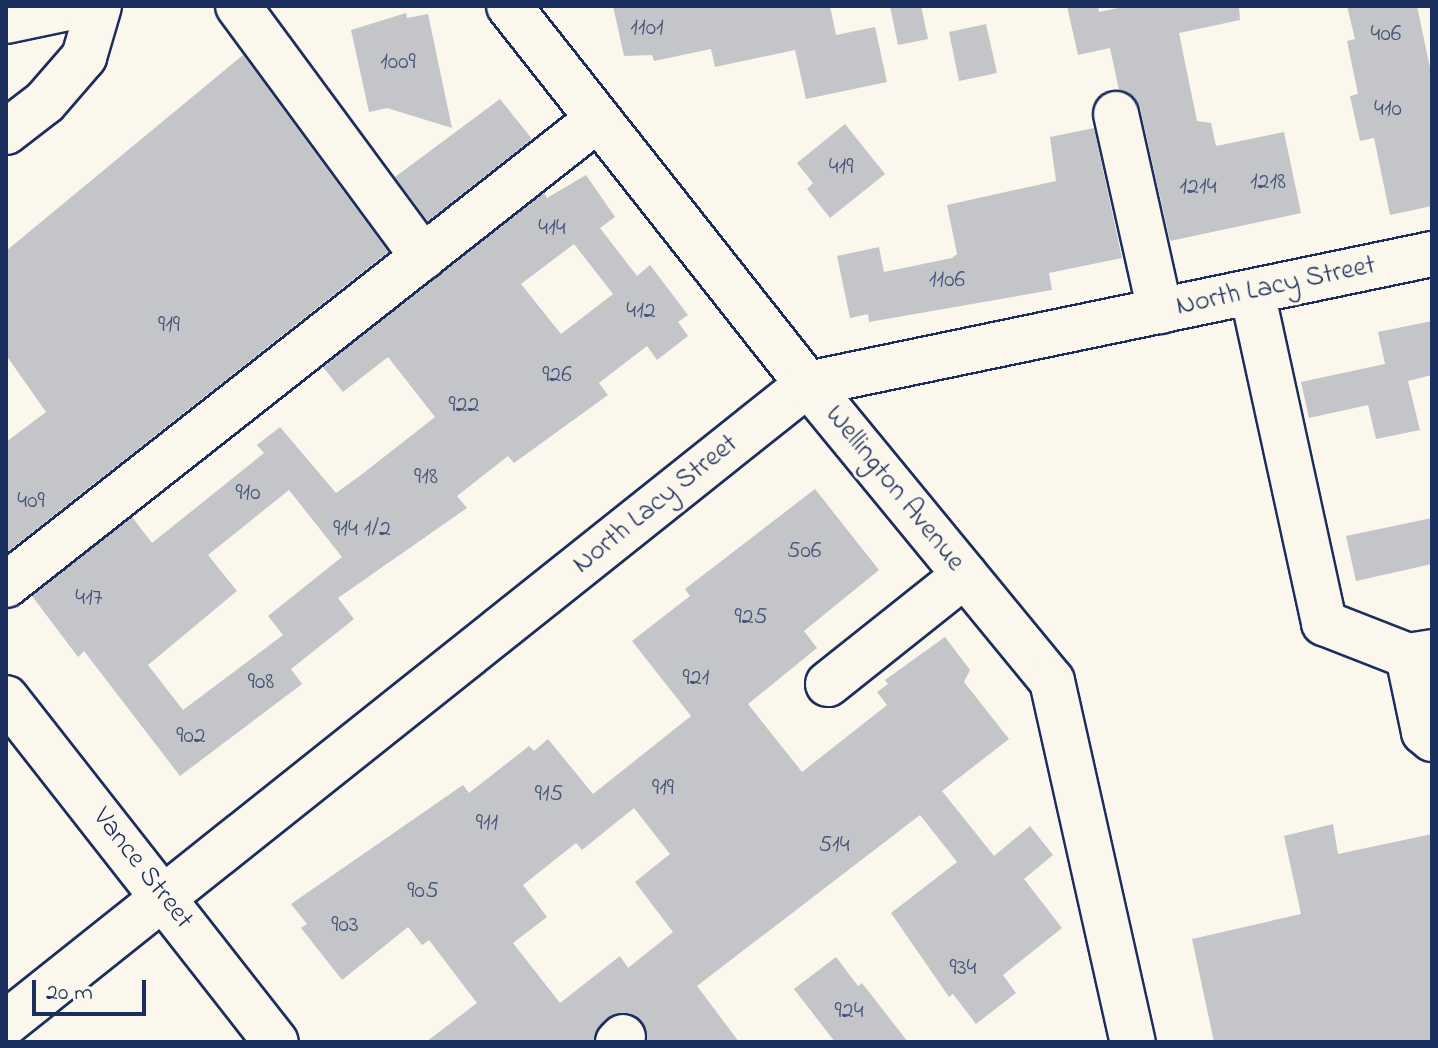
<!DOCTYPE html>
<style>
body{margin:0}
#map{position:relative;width:1438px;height:1048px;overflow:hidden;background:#fbf7ec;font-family:"Indie Flower",sans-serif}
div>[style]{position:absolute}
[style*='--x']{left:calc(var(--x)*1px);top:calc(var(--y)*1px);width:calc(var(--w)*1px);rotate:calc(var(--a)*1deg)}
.building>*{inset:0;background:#c3c5c9}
.roads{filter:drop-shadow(2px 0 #1b2f5e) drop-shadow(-2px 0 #1b2f5e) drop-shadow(0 2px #1b2f5e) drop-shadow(0 -2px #1b2f5e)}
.minor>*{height:44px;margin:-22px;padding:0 22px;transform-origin:22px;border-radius:22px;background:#fbf7ec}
span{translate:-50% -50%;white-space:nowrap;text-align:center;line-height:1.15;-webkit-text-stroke:6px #fbf7ec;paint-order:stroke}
.number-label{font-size:24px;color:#455479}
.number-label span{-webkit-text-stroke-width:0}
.street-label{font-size:28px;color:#1b2f5e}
.frame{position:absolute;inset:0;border:8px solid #1b2f5e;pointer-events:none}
.scale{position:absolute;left:32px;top:980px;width:114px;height:36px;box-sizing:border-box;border:4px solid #1b2f5e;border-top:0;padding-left:10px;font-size:24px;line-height:28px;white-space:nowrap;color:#1b2f5e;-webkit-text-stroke:6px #fbf7ec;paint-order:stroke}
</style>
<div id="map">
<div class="building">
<div style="clip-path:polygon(613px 6px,830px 6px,836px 35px,875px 27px,887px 82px,806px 99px,795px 50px,715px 67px,711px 49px,654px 61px,652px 55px,624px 56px)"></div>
<div style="clip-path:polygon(890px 6px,921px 6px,928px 39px,898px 45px)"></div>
<div style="clip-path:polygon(1067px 6px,1098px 6px,1099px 12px,1127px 6px,1239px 6px,1240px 20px,1179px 33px,1197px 121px,1211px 123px,1216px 146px,1284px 132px,1301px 213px,1170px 241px,1140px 108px,1134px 97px,1119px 90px,1110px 48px,1078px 55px)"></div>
<div style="clip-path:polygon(1347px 6px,1417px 6px,1432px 77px,1432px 206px,1390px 215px,1374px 138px,1360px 141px,1350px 96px,1358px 94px,1347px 41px,1355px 39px)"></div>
<div style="clip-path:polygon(406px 13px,407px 18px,428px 14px,452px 128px,387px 108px,369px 112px,351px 30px)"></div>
<div style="clip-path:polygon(986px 24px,997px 73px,959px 81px,949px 32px)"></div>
<div style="clip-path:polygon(243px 55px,388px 252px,6px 553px,6px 442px,46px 412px,6px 355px,6px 251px)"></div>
<div style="clip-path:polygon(500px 99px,532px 139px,428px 221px,395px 177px)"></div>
<div style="clip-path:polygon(845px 124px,885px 174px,830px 218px,807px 189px,813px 183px,797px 163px)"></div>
<div style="clip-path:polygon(1094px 128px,1122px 258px,1049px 273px,1052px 290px,869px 322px,868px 314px,850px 318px,837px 256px,879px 247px,884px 272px,952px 258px,957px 254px,947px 205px,1056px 181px,1050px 137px)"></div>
<div style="clip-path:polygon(evenodd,586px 175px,615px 217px,600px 228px,637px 276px,650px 265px,688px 315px,678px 322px,688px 336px,657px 360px,647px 346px,599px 383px,608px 395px,514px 463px,508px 456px,457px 496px,467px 508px,338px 598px,354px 619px,291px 669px,302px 684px,180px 776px,84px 651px,78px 657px,32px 596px,132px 517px,152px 543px,264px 453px,257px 445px,280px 427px,336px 493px,361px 475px,435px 417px,388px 357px,343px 392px,323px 367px,544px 193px,547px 198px,586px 175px,574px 244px,613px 294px,561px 334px,521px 284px,574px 244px,586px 175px,289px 490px,342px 557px,268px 616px,283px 635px,183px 710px,148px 665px,237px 591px,208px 555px,289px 490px)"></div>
<div style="clip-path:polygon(1432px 321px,1432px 375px,1408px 381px,1420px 430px,1376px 439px,1368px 405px,1309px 418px,1301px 382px,1385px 364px,1378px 332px)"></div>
<div style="clip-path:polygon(evenodd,815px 489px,879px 570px,804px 631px,817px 648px,748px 704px,802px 772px,887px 705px,877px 692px,888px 684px,885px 680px,945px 637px,970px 670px,964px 682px,1009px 739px,942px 791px,994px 856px,1030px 826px,1053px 855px,1024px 879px,1062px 928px,1003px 975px,1016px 993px,976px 1024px,953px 994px,949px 997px,891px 913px,957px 862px,920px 815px,697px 986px,739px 1042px,647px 1042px,641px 1020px,629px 1013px,605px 1019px,594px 1042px,426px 1042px,477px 1003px,429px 940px,422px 945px,408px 927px,342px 980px,301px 928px,307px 924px,291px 904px,463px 785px,469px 793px,529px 746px,534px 751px,548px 739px,593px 794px,691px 716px,632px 641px,690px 596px,685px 589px,815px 489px,634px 808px,670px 854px,635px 882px,673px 932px,628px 968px,620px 956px,560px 1003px,513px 943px,547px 917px,523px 885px,576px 843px,582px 850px,634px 808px)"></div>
<div style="clip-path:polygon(1432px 518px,1432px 564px,1356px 581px,1346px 536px)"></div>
<div style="clip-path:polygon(1333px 824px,1338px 854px,1432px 834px,1432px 1042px,1214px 1042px,1192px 939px,1301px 914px,1284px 836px)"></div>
<div style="clip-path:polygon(836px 957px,858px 986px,862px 983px,908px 1042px,835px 1042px,794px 989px)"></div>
</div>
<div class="roads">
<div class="minor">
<div style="--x:238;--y:6;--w:312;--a:53.6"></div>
<div style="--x:509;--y:6;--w:482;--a:51.7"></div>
<div style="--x:808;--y:384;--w:384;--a:50.6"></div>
<div style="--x:1052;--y:681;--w:370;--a:77.4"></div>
<div style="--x:6;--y:21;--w:73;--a:-11.9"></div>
<div style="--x:1116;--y:114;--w:202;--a:77.4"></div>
<div style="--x:6;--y:132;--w:49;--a:-37.6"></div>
<div style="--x:45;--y:102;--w:60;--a:-49.1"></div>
<div style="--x:84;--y:57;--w:53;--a:-73.6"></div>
<div style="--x:1252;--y:292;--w:339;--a:77.7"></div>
<div style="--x:1324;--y:623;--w:90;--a:21.4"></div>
<div style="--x:1408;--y:656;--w:24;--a:-9"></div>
<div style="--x:6;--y:585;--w:753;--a:-38.21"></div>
<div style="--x:1408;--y:656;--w:78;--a:78.1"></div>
<div style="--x:1424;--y:732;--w:11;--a:41"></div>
<div style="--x:828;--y:684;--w:175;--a:-38.5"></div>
<div style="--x:6;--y:698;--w:437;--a:51.9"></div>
<div style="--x:6;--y:1023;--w:1025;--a:-38.55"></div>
<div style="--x:808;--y:384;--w:637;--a:-11.77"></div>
<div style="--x:618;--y:1042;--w:7;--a:-45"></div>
</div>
</div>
<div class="number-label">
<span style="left:647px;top:29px">1101</span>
<span style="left:1386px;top:35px">406</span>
<span style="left:398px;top:63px">1009</span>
<span style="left:1388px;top:110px">410</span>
<span style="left:841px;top:168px">419</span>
<span style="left:1268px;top:183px">1218</span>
<span style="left:1198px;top:188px">1214</span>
<span style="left:552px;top:229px">414</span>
<span style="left:947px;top:281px">1106</span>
<span style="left:641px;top:312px">412</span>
<span style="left:169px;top:326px">919</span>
<span style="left:557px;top:376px">926</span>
<span style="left:464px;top:406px">922</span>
<span style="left:426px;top:478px">918</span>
<span style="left:248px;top:494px">910</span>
<span style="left:31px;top:502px">409</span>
<span style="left:362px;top:530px">914 1/2</span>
<span style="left:804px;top:552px">506</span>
<span style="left:89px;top:599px">417</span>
<span style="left:751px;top:618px">925</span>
<span style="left:696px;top:679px">921</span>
<span style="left:261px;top:683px">908</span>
<span style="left:191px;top:737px">902</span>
<span style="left:663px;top:789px">919</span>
<span style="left:549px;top:795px">915</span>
<span style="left:487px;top:824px">911</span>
<span style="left:834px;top:846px">514</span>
<span style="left:423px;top:892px">905</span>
<span style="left:345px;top:926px">903</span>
<span style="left:963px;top:969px">934</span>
<span style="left:849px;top:1012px">924</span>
</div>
<div class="street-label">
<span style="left:1276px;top:287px;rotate:-12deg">North Lacy Street</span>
<span style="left:894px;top:489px;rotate:51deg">Wellington Avenue</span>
<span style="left:656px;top:505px;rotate:-39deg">North Lacy Street</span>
<span style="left:142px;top:869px;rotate:52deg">Vance Street</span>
</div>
<div class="frame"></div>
<div class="scale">20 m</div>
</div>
